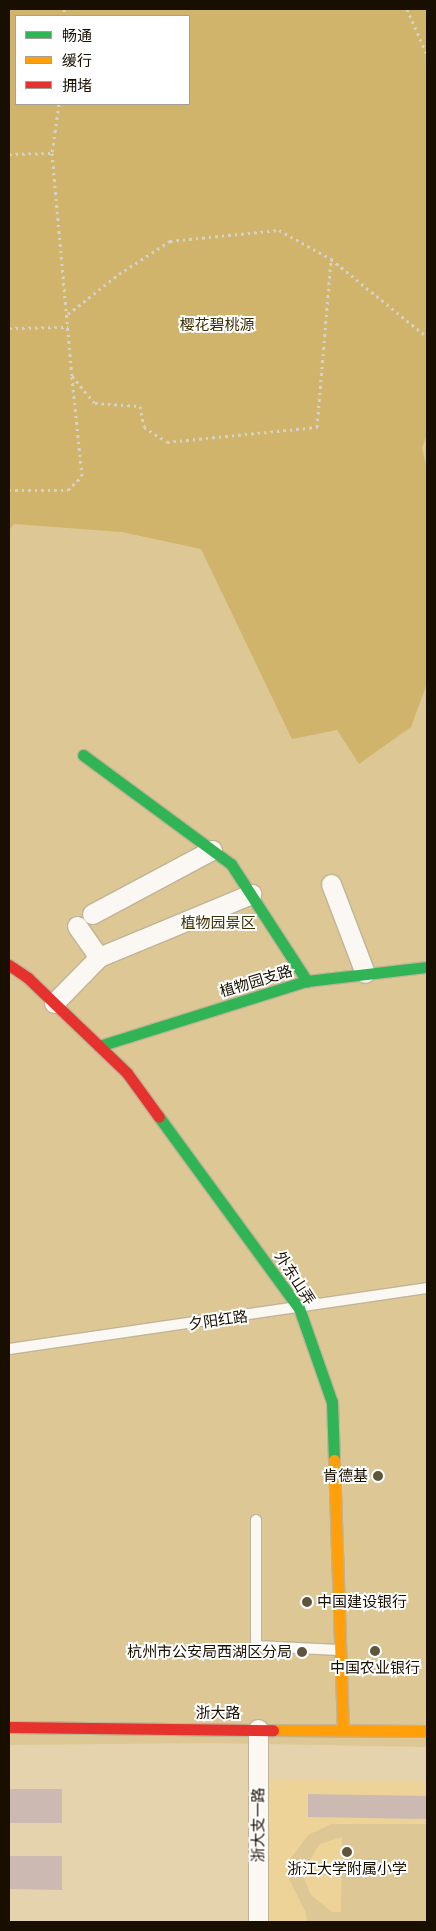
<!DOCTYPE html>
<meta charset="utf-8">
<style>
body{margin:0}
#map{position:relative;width:436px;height:1931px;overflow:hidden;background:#e4d3ac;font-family:Ubuntu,"Noto Sans SC",sans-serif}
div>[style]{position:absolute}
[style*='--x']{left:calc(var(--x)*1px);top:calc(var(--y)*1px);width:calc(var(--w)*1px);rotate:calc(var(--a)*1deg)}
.built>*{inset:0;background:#edd397}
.green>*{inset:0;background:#dcc795}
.forest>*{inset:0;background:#d0b46b}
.building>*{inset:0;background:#ccbab2}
.path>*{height:3px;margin-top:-1.5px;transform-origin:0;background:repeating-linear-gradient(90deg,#d7d2c6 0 2.5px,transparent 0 6.5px)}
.roads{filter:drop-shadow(1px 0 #c0b496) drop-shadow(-1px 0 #c0b496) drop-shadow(0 1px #c0b496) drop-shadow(0 -1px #c0b496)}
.lane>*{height:10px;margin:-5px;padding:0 5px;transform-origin:5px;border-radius:5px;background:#fbf8f3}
.street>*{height:19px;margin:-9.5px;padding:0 9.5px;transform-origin:9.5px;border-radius:9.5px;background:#fbf8f3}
.fast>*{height:11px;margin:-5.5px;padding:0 5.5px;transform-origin:5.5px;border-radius:5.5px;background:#30b455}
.slow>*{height:11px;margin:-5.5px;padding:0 5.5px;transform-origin:5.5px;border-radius:5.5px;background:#ff9f0a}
.jam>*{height:11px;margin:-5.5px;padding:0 5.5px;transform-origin:5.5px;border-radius:5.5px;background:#e5322d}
.dots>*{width:14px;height:14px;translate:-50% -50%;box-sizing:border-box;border:2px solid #fff;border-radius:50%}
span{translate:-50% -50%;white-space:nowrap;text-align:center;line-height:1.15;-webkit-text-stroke:4px #fff;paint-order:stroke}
.park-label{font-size:15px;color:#3e2f03}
.street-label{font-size:15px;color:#180f00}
.poi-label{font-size:15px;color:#180f00}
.right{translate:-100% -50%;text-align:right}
.left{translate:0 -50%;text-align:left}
.frame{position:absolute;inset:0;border:10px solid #180f00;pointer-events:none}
.legend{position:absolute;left:15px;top:15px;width:175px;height:90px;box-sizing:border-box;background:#fff;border:1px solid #a39f99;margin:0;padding:6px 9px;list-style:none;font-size:15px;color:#180f00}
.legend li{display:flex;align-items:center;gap:10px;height:25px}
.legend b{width:25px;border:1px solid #a39f99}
</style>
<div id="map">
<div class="built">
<div style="clip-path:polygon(267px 1780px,427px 1781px,427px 1922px,266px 1922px)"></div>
</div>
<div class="green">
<div style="clip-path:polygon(evenodd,9px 9px,427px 9px,427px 1747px,207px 1743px,9px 1745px,9px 9px,16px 16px,189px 16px,189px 104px,16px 104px,16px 16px)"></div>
<div style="clip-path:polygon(evenodd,331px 1824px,427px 1824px,427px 1922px,307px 1922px,306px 1913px,288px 1877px,291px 1858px,308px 1835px,331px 1824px,342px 1837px,341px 1912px,332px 1912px,311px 1895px,305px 1881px,307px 1865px,320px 1844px,342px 1837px)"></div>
</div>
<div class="forest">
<div style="clip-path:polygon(evenodd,9px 9px,427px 9px,427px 434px,422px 448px,427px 470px,427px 683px,411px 727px,359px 764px,337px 730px,292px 739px,201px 549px,122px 532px,14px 524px,9px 530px,9px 9px,16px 16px,189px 16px,189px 104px,16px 104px,16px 16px)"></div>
</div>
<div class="building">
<div style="clip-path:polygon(9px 1789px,62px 1789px,62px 1823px,9px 1823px)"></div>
<div style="clip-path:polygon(308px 1794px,427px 1796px,427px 1819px,308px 1817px)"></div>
<div style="clip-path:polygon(9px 1856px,62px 1856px,62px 1890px,9px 1889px)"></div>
</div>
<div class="path">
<div style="--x:64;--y:9;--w:7;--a:82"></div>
<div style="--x:407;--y:9;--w:50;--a:66.5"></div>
<div style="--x:59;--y:104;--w:49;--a:98.1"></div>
<div style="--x:52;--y:153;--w:224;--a:84.9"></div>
<div style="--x:72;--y:376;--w:35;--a:50"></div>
<div style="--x:95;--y:403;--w:45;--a:3.8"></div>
<div style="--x:140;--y:406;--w:21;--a:79"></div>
<div style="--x:144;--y:427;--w:27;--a:33"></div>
<div style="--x:167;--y:442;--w:151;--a:-5.7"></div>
<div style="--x:317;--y:427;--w:169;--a:-85.2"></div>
<div style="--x:9;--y:154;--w:43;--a:-1.3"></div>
<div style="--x:68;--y:314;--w:65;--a:-38.1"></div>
<div style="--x:119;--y:274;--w:61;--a:-32.9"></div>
<div style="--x:170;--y:241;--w:110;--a:-5.8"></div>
<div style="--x:279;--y:230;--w:60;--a:29.1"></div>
<div style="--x:331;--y:259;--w:124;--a:39.1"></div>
<div style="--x:9;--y:328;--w:59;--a:-1"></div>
<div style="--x:9;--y:490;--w:59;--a:0"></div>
<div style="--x:68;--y:490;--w:20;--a:-45"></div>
<div style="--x:82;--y:476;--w:100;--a:-95.8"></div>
</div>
<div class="roads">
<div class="lane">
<div style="--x:9;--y:1349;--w:422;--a:-8.3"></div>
<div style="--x:256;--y:1520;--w:126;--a:90"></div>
<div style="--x:256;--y:1646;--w:83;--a:2.8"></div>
</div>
<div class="street">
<div style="--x:331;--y:884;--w:95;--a:69.1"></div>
<div style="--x:92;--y:914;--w:136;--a:-28.1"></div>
<div style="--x:77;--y:926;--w:38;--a:55"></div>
<div style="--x:54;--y:1003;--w:64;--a:-45.6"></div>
<div style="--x:99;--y:957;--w:165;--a:-22.5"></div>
<div style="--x:258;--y:1922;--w:193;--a:-90"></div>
</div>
<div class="fast">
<div style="--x:83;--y:755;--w:184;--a:36.4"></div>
<div style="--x:231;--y:864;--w:140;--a:57"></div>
<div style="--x:99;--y:1046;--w:218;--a:-17.4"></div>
<div style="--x:307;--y:981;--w:121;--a:-6.7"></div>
<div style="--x:159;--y:1117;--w:237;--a:53.8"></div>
<div style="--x:299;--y:1308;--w:100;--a:70.7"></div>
<div style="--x:332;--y:1402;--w:58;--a:88"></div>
</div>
<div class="slow">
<div style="--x:334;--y:1460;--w:270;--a:88.1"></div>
<div style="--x:273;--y:1730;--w:154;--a:0.4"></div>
</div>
<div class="jam">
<div style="--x:9;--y:965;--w:23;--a:34"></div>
<div style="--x:28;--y:978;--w:137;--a:43.8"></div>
<div style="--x:127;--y:1073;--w:54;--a:54"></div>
<div style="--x:9;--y:1727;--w:264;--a:0.7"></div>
</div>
</div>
<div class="dots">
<div style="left:378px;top:1476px;background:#5f543c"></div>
<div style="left:307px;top:1602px;background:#5f543c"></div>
<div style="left:375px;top:1651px;background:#5f543c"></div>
<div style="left:302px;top:1652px;background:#5f543c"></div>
<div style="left:347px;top:1852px;background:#5f543c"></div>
</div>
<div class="park-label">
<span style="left:217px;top:325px">樱花碧桃源</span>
<span style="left:218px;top:923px">植物园景区</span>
</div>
<div class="street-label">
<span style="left:256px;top:981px;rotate:-17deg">植物园支路</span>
<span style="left:295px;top:1278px;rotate:57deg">外东山弄</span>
<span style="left:218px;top:1320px;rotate:-8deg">夕阳红路</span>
<span style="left:218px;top:1713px">浙大路</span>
<span style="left:258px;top:1825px;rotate:-90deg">浙大支一路</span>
</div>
<div class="poi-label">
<span class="right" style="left:368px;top:1476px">肯德基</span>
<span class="left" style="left:317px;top:1602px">中国建设银行</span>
<span class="right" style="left:292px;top:1652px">杭州市公安局西湖区分局</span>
<span style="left:375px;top:1668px">中国农业银行</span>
<span style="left:347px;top:1869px">浙江大学附属小学</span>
</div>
<div class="frame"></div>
<ul class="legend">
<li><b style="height:6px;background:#30b455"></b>畅通</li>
<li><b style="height:6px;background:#ff9f0a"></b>缓行</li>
<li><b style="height:6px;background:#e5322d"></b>拥堵</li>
</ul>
</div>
